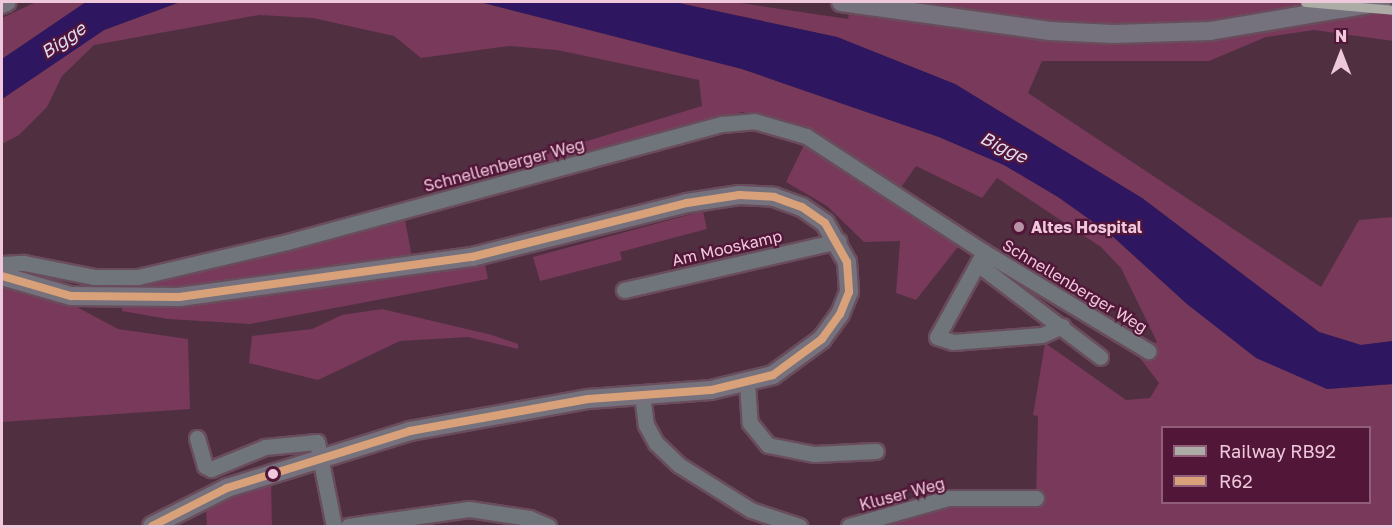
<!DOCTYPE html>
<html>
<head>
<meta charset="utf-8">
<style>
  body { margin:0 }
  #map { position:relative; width:1395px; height:528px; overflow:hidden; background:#502f41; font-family:"Golos Text",sans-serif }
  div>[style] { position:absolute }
  .green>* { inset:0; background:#78395a }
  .water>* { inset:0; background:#2e1660 }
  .roads { filter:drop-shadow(2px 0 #6a4d5c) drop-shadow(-2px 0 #6a4d5c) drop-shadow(0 2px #6a4d5c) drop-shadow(0 -2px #6a4d5c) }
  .minor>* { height:15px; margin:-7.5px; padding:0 7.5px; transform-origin:7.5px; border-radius:7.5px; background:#70757c }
  .major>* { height:18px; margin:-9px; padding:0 9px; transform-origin:9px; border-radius:9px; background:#75727e }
  .bus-1>* { height:8px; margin:-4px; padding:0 4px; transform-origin:4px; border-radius:4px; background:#d9a179 }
  .rail-1>* { height:9px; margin:-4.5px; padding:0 4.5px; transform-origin:4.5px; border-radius:4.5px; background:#adaba5 }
  .dots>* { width:16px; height:16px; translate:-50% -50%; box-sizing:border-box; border:3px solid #511638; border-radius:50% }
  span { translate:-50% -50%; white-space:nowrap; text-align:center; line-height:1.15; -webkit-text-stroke:4.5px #511638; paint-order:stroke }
  .street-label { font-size:16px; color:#efc9db }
  .poi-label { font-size:16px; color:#efc9db; font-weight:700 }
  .left { translate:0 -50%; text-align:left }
  .water-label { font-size:18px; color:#dedcf3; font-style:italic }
  .frame { position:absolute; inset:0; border:3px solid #efc9db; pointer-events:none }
  .legend { position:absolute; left:1161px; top:426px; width:210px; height:78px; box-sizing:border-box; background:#511638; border:2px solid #905e79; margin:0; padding:8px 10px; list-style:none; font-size:18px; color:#efc9db }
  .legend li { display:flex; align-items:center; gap:12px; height:30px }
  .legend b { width:30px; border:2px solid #905e79 }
  .north { position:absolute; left:1311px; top:24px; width:60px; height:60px; -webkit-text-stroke:4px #511638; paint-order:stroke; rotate:0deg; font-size:16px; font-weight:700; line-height:24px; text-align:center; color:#efc9db }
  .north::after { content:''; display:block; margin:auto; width:21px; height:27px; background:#efc9db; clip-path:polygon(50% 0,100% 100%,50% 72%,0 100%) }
</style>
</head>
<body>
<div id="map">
  <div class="green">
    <i style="clip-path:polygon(36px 2px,86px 2px,2px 59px,2px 18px)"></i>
    <i style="clip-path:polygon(evenodd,180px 2px,480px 2px,742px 69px,939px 137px,1004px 165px,1058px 197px,1109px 233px,1187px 304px,1256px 357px,1327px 389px,1393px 384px,1393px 526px,849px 526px,921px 505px,1036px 498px,1038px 416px,1033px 415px,1045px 343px,1126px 400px,1150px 398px,1159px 383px,1137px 354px,1157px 342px,1121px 268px,1101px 247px,997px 178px,982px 198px,916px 166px,900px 189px,808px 129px,742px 112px,529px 169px,528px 159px,702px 106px,699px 80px,557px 50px,509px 46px,421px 58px,394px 36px,313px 18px,259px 15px,94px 45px,62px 76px,47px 107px,19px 135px,2px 144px,2px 99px,104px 30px,180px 2px,1162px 428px,1370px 428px,1370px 502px,1162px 502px,1162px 428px)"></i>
    <i style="clip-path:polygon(674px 2px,734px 2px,848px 19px,851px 2px,1393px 2px,1393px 41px,1314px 30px,1266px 37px,1209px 61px,1042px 61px,1028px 93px,1321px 287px,1359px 220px,1393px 217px,1393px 341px,1361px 345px,1319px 332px,1142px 198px,955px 84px,837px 37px)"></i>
    <i style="clip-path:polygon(804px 145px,961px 243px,916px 300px,896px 293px,900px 241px,864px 242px,827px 206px,786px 182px)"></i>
    <i style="clip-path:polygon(703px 211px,707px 229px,620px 252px,622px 260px,540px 281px,533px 257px)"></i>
    <i style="clip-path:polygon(405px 220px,412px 257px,181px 290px,138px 290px,138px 283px)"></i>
    <i style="clip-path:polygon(485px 264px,488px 279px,250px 324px,168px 319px,122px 311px,122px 306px,177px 306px)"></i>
    <i style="clip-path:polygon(2px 286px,75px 306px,118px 329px,188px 339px,190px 409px,2px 422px)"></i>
    <i style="clip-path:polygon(382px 309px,492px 335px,518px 344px,518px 349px,468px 337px,400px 341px,318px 380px,249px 363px,252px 336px,312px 329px,342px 315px)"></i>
    <i style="clip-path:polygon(271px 480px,272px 526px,207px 526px,206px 509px)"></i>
  </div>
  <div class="water">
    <i style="clip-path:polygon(86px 2px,180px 2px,104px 30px,2px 99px,2px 59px)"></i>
    <i style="clip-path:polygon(480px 2px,674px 2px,837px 37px,955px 84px,1142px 198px,1319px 332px,1361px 345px,1393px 341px,1393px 384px,1327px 389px,1256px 358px,1187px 304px,1109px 233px,1058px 197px,1004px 165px,939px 137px,742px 69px)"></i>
  </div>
  <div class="roads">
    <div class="minor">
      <i style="left:984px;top:252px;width:97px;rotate:118.9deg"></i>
      <i style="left:937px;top:337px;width:17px;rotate:17deg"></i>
      <i style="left:953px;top:342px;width:89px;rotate:-4.5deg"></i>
      <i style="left:1042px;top:335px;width:22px;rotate:-24deg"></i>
      <i style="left:2px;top:264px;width:22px;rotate:-3deg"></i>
      <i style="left:24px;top:263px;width:71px;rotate:11.3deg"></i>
      <i style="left:94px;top:277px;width:44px"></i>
      <i style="left:138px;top:277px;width:153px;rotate:-13.2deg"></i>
      <i style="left:287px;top:242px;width:451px;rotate:-15.2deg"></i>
      <i style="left:722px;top:124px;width:32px;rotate:-5deg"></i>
      <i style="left:754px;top:121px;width:54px;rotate:16.1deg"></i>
      <i style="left:806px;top:136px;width:212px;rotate:33.1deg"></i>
      <i style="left:984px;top:252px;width:192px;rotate:31.1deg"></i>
      <i style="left:979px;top:265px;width:152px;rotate:37.2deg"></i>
      <i style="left:624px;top:290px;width:220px;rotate:-12.9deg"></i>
      <i style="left:747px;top:384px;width:39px;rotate:86deg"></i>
      <i style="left:750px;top:423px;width:28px;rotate:51deg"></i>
      <i style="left:768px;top:445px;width:47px;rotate:11.1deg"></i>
      <i style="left:814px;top:454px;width:62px;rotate:-2.8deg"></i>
      <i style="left:642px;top:394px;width:31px;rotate:83deg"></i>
      <i style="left:646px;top:425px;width:21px;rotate:61deg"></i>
      <i style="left:656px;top:443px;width:32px;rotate:44deg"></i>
      <i style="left:679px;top:465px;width:85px;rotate:32deg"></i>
      <i style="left:751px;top:510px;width:51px;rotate:18.4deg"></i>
      <i style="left:197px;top:438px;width:29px;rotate:74deg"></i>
      <i style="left:205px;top:466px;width:7px;rotate:27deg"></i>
      <i style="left:211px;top:469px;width:58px;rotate:-22.2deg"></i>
      <i style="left:265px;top:447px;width:52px;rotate:-5.5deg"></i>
      <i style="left:317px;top:442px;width:86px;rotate:78.6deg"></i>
      <i style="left:348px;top:526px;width:122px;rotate:-8deg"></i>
      <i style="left:469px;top:509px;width:61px;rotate:8.5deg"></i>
      <i style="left:529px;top:518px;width:21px;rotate:23deg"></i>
      <i style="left:849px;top:526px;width:103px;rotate:-15.8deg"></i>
      <i style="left:948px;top:498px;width:88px"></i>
    </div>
    <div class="major">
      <i style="left:841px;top:2px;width:211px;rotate:7.9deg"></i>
      <i style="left:1050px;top:31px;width:63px;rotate:2.7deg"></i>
      <i style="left:1113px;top:34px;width:97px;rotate:-1.8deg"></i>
      <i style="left:1210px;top:31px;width:174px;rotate:-9.6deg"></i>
      <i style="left:2px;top:4px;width:5px;rotate:-22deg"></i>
      <i style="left:2px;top:276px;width:72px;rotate:16.2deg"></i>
      <i style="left:71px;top:296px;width:108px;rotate:0.5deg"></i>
      <i style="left:179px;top:297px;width:296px;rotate:-7.8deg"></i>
      <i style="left:472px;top:257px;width:222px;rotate:-14.1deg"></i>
      <i style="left:687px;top:203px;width:53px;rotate:-8.7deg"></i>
      <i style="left:739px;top:195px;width:35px;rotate:3deg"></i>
      <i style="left:774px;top:197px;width:30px;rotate:20deg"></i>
      <i style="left:802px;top:207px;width:28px;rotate:35deg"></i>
      <i style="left:825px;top:223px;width:45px;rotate:60.6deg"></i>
      <i style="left:847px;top:262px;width:30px;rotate:86deg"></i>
      <i style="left:849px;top:292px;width:24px;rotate:112deg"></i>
      <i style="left:840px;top:314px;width:31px;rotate:126deg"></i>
      <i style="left:822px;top:339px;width:61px;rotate:143.7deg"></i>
      <i style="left:773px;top:375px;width:64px;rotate:166.4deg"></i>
      <i style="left:711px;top:390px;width:123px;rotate:175.8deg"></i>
      <i style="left:588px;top:399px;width:181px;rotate:169.8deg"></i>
      <i style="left:410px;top:431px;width:192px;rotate:162.7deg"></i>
      <i style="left:227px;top:488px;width:84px;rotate:153.1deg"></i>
    </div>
  </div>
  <div class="bus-1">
    <i style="left:2px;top:276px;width:72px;rotate:16.2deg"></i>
    <i style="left:71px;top:296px;width:108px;rotate:0.5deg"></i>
    <i style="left:179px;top:297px;width:296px;rotate:-7.8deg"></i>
    <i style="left:472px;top:257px;width:222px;rotate:-14.1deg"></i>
    <i style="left:687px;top:203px;width:53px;rotate:-8.7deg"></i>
    <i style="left:739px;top:195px;width:35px;rotate:3deg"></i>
    <i style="left:774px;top:197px;width:30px;rotate:20deg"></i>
    <i style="left:802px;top:207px;width:28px;rotate:35deg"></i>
    <i style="left:825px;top:223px;width:45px;rotate:60.6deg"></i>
    <i style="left:847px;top:262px;width:30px;rotate:86deg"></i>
    <i style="left:849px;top:292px;width:24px;rotate:112deg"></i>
    <i style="left:840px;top:314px;width:31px;rotate:126deg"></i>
    <i style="left:822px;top:339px;width:61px;rotate:143.7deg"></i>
    <i style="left:773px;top:375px;width:64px;rotate:166.4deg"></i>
    <i style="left:711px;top:390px;width:123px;rotate:175.8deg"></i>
    <i style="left:588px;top:399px;width:181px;rotate:169.8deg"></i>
    <i style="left:410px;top:431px;width:192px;rotate:162.7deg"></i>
    <i style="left:227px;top:488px;width:84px;rotate:153.1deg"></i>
  </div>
  <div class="rail-1">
    <i style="left:1305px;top:2px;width:89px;rotate:5.1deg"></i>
  </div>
  <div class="dots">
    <i style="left:1019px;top:227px;background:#b793a5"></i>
    <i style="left:273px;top:474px;background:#efc9db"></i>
  </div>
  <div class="street-label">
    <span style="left:504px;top:165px;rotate:-15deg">Schnellenberger Weg</span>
    <span style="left:727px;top:248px;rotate:-13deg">Am Mooskamp</span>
    <span style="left:1075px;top:286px;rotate:31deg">Schnellenberger Weg</span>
    <span style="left:902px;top:494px;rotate:-15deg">Kluser Weg</span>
  </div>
  <div class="poi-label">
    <span class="left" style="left:1031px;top:227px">Altes Hospital</span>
  </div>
  <div class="water-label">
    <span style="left:63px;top:40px;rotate:-34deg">Bigge</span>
    <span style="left:1004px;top:147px;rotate:26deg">Bigge</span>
  </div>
  <div class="frame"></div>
  <ul class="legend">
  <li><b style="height:8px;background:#adaba5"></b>Railway RB92</li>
  <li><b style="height:8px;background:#d9a179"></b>R62</li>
  </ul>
  <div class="north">N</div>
</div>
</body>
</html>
